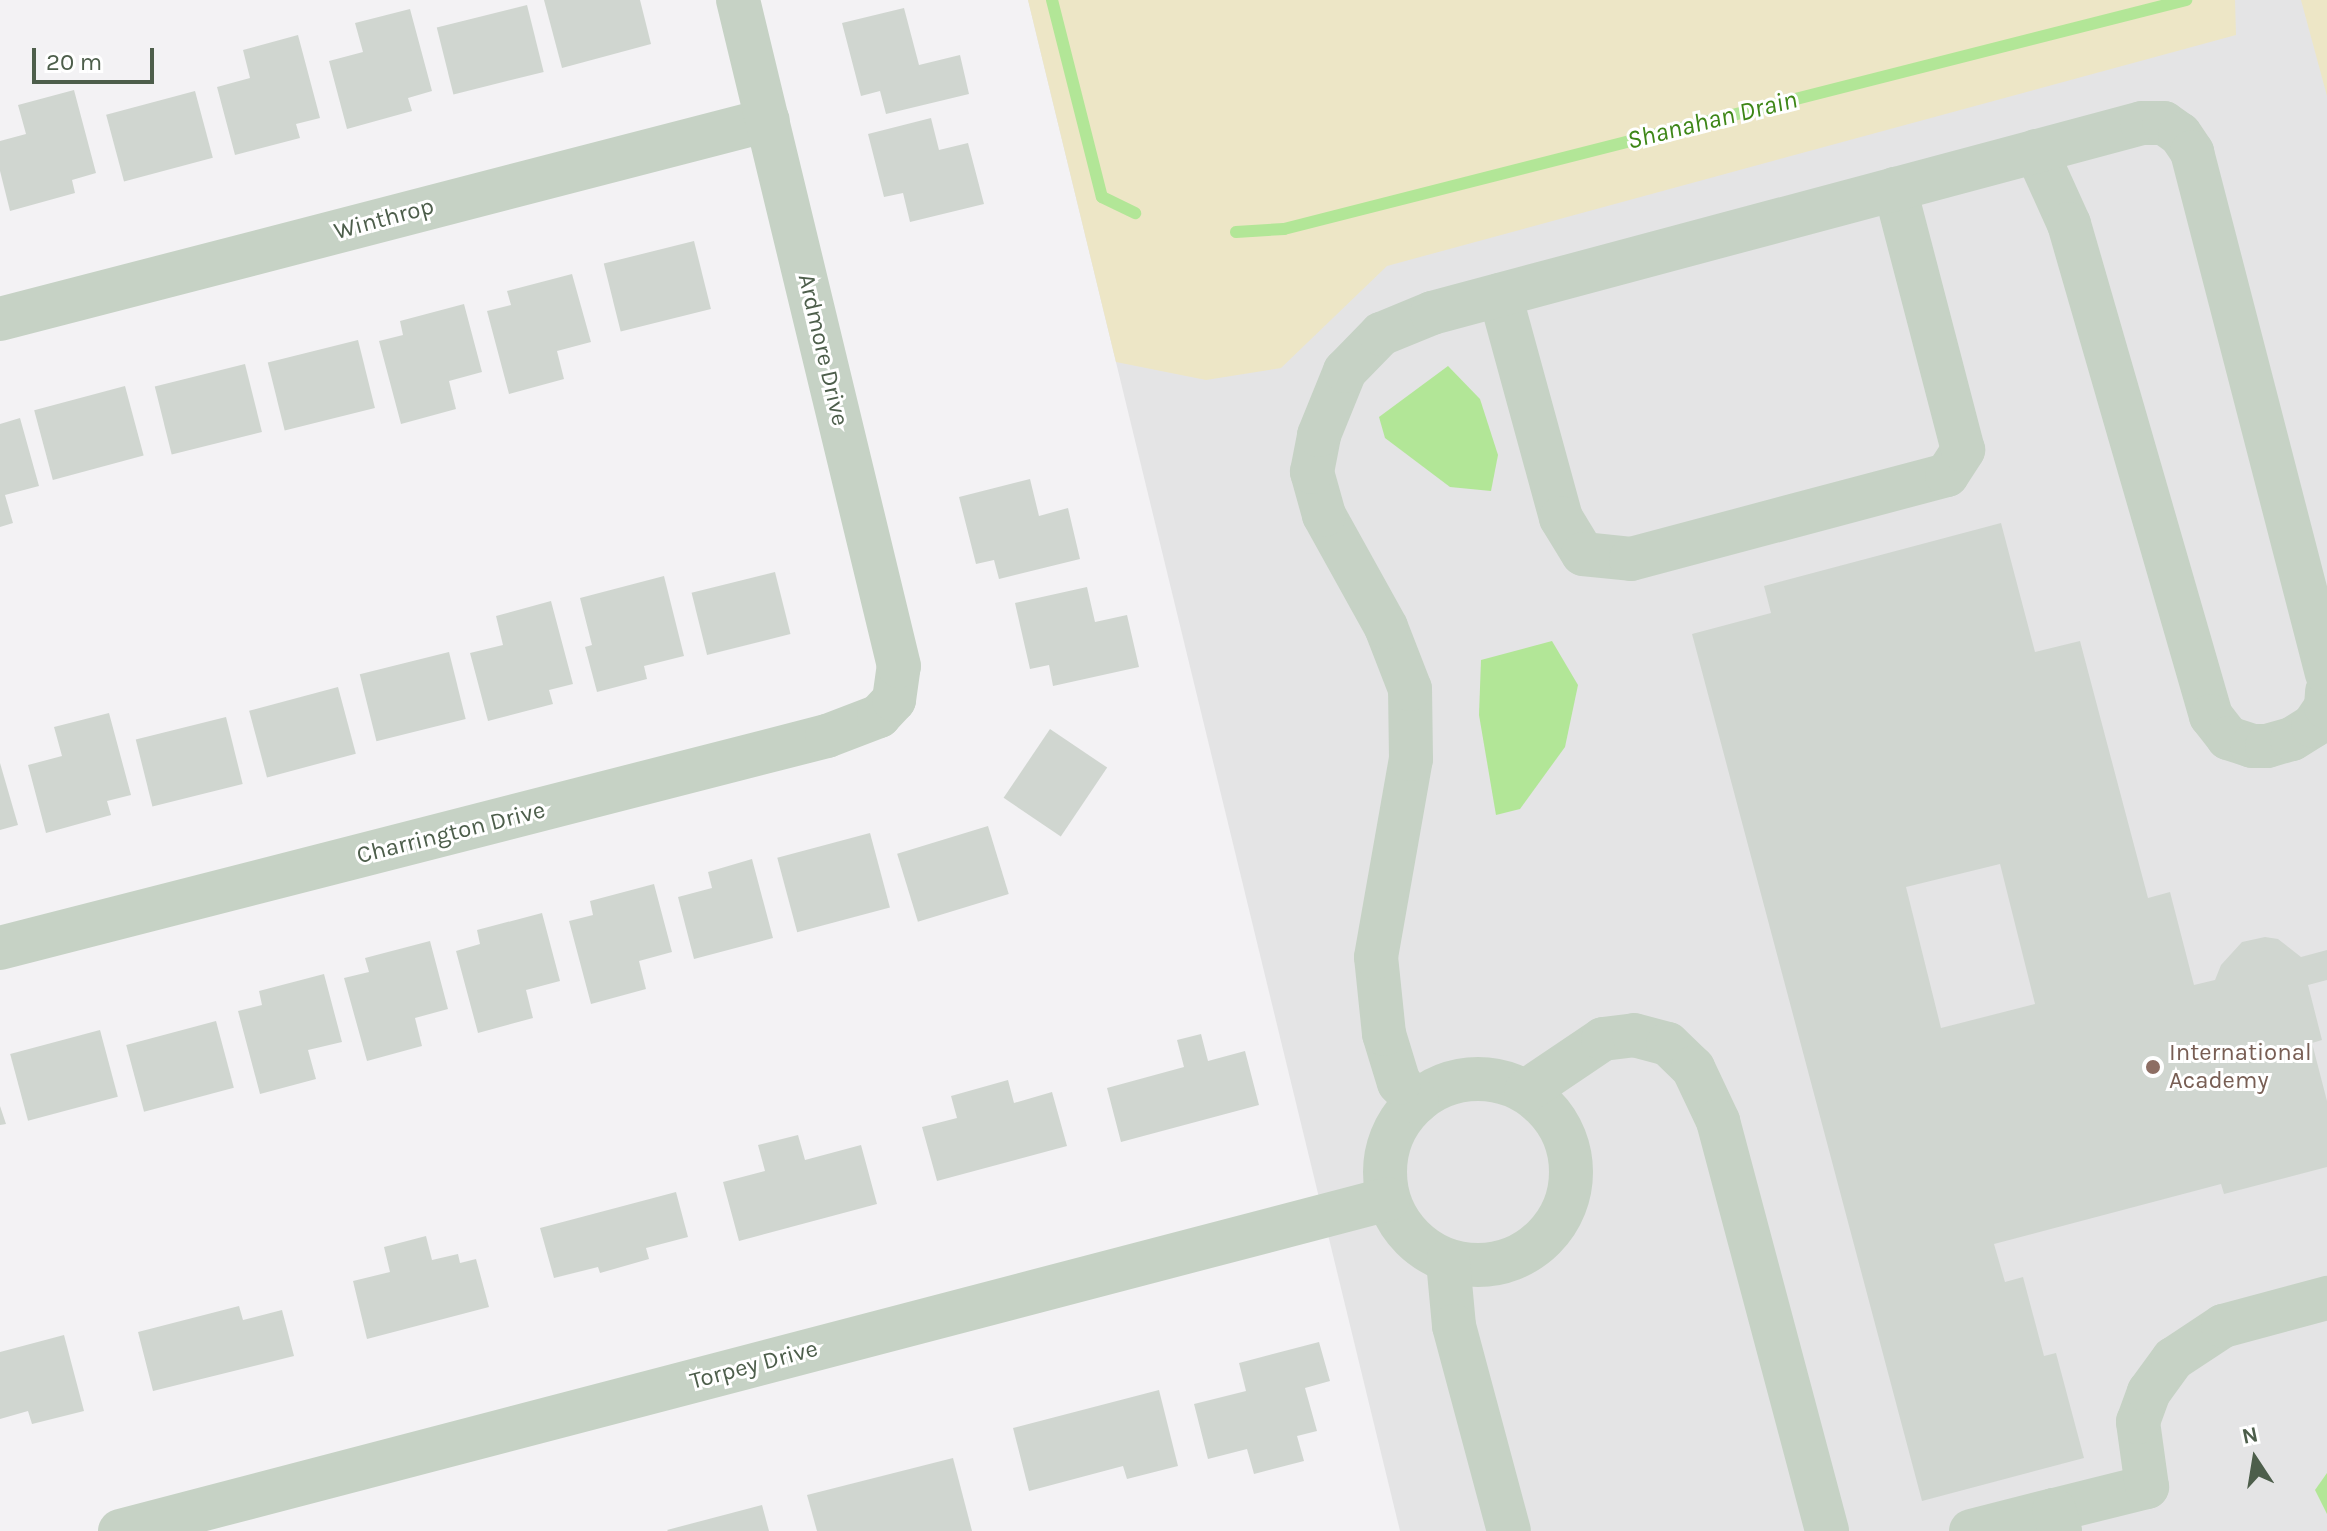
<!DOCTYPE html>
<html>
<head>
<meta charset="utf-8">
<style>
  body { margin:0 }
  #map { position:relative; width:2327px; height:1531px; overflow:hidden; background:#f3f2f4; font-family:Karla,sans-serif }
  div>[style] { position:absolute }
  .education>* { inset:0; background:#e4e4e5 }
  .green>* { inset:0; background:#ede6c6 }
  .water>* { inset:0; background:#b2e697 }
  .stream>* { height:12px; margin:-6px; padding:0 6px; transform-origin:6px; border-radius:6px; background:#b2e697 }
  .building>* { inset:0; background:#d0d6d0; transform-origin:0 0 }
  .minor>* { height:44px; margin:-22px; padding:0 22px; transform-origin:22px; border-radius:22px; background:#c6d2c5 }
  .minor>.ring { margin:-22px; padding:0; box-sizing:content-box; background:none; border:44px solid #c6d2c5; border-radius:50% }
  .dots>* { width:22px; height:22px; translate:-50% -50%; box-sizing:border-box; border:4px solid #fff; border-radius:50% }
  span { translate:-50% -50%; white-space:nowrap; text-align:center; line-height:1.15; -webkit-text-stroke:6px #fff; paint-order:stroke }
  .street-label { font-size:24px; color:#4d5e4b }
  .education-label { font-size:24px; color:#785e54 }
  .left { translate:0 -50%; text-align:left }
  .water-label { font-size:26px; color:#3d8617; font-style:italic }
  .north { position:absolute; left:2215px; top:1419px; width:80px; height:80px; -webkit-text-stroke:6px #fff; paint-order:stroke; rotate:348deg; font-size:22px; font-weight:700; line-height:32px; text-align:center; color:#4d5e4b }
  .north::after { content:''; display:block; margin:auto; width:28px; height:36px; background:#4d5e4b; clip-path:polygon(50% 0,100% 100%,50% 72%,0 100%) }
  .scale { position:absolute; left:32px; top:48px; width:122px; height:36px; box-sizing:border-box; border:4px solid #4d5e4b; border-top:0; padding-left:10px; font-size:24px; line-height:28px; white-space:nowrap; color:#4d5e4b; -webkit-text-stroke:6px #fff; paint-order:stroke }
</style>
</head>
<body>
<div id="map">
  <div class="education">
    <i style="clip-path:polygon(1028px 0,2327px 0,2327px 1531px,1400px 1531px)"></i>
  </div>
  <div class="green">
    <i style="clip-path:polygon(1028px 0,2235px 0,2236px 35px,1387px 266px,1281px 368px,1206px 380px,1116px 362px)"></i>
    <i style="clip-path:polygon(2301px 0,2327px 0,2327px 96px)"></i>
  </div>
  <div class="water">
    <i style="clip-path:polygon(1448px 366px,1480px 399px,1498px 455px,1491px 491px,1450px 487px,1385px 438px,1379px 417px)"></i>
    <i style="clip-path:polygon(1552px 641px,1578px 685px,1565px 747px,1520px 809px,1496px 815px,1479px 715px,1481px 660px)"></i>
    <i style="clip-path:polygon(2327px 1473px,2327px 1514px,2315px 1490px)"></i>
  </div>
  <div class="stream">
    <i style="left:1052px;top:0;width:203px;rotate:75.8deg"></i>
    <i style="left:1102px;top:197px;width:37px;rotate:26deg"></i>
    <i style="left:1236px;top:232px;width:48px;rotate:-3.6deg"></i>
    <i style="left:1284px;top:229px;width:931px;rotate:-14.25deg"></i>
  </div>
  <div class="building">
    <i style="clip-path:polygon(544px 0,640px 0,651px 44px,562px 68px)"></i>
    <i style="left:527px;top:5px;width:69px;height:93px;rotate:76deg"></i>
    <i style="clip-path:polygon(904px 8px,919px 65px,960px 55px,969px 94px,886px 114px,880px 91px,861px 96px,842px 23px)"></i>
    <i style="clip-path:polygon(410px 9px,432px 91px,408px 98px,412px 111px,347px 129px,329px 61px,363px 52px,355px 23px)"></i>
    <i style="clip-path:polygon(298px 35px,320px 118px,296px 124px,300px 138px,235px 155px,217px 87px,250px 78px,243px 50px)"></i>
    <i style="clip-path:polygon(74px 90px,96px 173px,72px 180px,75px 193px,10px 211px,0 171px,0 141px,26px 134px,18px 105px)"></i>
    <i style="left:195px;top:91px;width:69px;height:92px;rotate:75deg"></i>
    <i style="clip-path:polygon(931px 118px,939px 150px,968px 143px,984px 204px,910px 222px,903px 193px,884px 197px,868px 134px)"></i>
    <i style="left:694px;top:241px;width:70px;height:93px;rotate:76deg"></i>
    <i style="clip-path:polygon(572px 274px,591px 342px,557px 351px,564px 379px,509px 394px,487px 311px,511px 305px,507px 291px)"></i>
    <i style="clip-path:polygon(464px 304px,482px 372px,449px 381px,456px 409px,401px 424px,379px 341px,403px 335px,400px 321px)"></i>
    <i style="left:358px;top:340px;width:70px;height:93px;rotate:76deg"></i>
    <i style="left:245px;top:364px;width:70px;height:93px;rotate:76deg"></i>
    <i style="left:125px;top:386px;width:72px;height:94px;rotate:75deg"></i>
    <i style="clip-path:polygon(20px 418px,39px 486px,5px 495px,13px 523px,0 527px,0 424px)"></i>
    <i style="clip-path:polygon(1030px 479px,1039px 516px,1068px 508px,1080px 559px,999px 579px,994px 560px,976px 564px,959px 497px)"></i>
    <i style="clip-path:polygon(evenodd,2001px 523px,2035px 652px,2080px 641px,2148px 898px,2170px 892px,2194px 985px,2215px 980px,2221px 965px,2242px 942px,2265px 937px,2278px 939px,2301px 957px,2327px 950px,2327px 980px,2308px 985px,2322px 1040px,2312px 1043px,2327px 1101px,2327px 1167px,2224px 1194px,2221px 1184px,1994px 1244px,2005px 1282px,2023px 1277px,2044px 1356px,2056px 1353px,2084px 1458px,1922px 1501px,1692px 634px,1771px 613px,1764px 586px,2001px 523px,2000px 864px,2035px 1004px,1941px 1028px,1906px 887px,2000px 864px)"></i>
    <i style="left:775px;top:572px;width:64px;height:86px;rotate:76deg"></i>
    <i style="clip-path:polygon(664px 576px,684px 656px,644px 666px,647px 679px,597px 692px,585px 647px,592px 645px,580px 598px)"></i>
    <i style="clip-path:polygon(1087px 587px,1095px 622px,1127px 615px,1139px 667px,1053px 686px,1049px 665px,1030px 669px,1015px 603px)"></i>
    <i style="clip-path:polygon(551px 601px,573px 684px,549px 690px,553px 704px,488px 721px,470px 653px,503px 645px,496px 616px)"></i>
    <i style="left:449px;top:652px;width:69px;height:92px;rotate:76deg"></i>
    <i style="left:338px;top:687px;width:69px;height:92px;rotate:75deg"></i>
    <i style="clip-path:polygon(109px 713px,131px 795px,107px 801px,111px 815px,46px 833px,28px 765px,62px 756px,54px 727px)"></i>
    <i style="left:226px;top:717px;width:69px;height:93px;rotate:76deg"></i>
    <i style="left:1050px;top:729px;width:69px;height:83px;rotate:34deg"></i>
    <i style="clip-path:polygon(0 763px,18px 825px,0 830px)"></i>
    <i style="left:988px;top:826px;width:71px;height:95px;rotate:73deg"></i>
    <i style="left:870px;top:833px;width:77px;height:96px;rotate:75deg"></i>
    <i style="clip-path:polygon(752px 859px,773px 938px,694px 959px,678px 897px,712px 888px,708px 872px)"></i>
    <i style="clip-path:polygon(654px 884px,672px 952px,639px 961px,646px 989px,591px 1004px,569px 921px,593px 915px,590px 901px)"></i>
    <i style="clip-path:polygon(542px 913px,560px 981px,526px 990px,533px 1018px,478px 1033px,456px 951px,480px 944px,477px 930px)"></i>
    <i style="clip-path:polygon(430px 941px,448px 1009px,415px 1018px,422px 1046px,367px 1061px,344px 978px,369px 972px,365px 958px)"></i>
    <i style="clip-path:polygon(324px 974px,342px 1042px,308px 1050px,316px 1079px,260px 1094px,238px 1011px,262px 1005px,259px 991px)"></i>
    <i style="left:216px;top:1021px;width:69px;height:93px;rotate:75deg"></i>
    <i style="left:100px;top:1030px;width:69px;height:93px;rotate:75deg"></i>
    <i style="clip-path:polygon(1201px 1034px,1208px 1061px,1245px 1051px,1259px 1105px,1121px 1142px,1107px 1088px,1184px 1067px,1177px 1040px)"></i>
    <i style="clip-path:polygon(1008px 1080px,1014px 1103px,1052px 1092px,1067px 1146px,937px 1181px,922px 1127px,957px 1118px,951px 1096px)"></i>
    <i style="clip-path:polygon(0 1106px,6px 1124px,0 1125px)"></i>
    <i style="clip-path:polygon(798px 1135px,805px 1160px,861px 1145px,877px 1204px,739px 1241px,723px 1182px,765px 1171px,758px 1145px)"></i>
    <i style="clip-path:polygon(676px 1192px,688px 1237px,646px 1248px,649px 1259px,600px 1273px,598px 1267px,554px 1278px,540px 1228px)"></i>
    <i style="clip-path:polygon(426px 1236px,432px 1260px,458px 1254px,460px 1263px,476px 1259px,489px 1307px,367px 1339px,353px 1281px,390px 1272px,384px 1247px)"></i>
    <i style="clip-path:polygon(239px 1306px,243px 1320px,282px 1310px,294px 1356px,153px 1391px,138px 1332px)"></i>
    <i style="clip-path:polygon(64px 1335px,84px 1411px,32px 1424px,28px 1411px,0 1419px,0 1352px)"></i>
    <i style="clip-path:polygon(1319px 1342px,1330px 1381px,1305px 1388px,1317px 1431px,1297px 1436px,1304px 1461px,1254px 1474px,1247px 1449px,1208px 1459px,1194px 1404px,1246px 1391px,1239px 1363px)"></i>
    <i style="clip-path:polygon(1159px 1390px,1178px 1466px,1127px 1479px,1123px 1466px,1029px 1491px,1013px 1428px)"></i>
    <i style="clip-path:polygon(953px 1458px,972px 1531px,817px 1531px,807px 1495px)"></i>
    <i style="clip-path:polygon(762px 1505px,769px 1531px,668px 1531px,667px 1530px)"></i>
  </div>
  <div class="minor">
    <i style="left:2036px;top:151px;width:80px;rotate:65.7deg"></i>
    <i style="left:2069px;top:224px;width:512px;rotate:73.9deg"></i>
    <i style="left:2211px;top:716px;width:28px;rotate:52deg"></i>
    <i style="left:2228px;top:738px;width:25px;rotate:18deg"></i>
    <i style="left:2252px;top:746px;width:15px"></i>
    <i style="left:2267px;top:746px;width:26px;rotate:-16deg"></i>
    <i style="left:2292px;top:739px;width:25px;rotate:-32deg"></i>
    <i style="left:2313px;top:726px;width:23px;rotate:-56deg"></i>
    <i style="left:2326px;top:707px;width:16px;rotate:-86deg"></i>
    <i style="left:1500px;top:295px;width:231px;rotate:74.7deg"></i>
    <i style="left:1561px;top:518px;width:42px;rotate:58.6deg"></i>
    <i style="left:1583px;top:554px;width:48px;rotate:5.9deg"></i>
    <i style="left:1631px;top:559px;width:327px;rotate:-14.9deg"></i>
    <i style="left:1947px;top:475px;width:30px;rotate:-57deg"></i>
    <i style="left:1963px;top:450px;width:270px;rotate:-104.6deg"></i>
    <i style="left:0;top:319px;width:793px;rotate:-14.53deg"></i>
    <i style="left:0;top:948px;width:854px;rotate:-14.38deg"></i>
    <i style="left:827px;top:736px;width:56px;rotate:-21deg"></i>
    <i style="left:879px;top:716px;width:22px;rotate:-47deg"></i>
    <i style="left:894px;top:700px;width:34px;rotate:-82deg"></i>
    <i style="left:899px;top:666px;width:685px;rotate:-103.59deg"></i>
    <i class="ring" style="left:1385px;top:1079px;width:142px;height:142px"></i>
    <i style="left:1526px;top:1091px;width:93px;rotate:-34deg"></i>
    <i style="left:1603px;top:1039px;width:31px;rotate:-7deg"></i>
    <i style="left:1634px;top:1035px;width:35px;rotate:15deg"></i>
    <i style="left:1668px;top:1044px;width:35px;rotate:44deg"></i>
    <i style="left:1693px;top:1068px;width:59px;rotate:64.7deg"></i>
    <i style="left:1718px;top:1121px;width:424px;rotate:75.1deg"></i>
    <i style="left:1417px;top:1102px;width:26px;rotate:-133deg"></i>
    <i style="left:1399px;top:1083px;width:51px;rotate:-107deg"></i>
    <i style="left:1384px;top:1034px;width:77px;rotate:-95.9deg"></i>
    <i style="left:1376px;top:957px;width:201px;rotate:-80deg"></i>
    <i style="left:1411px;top:759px;width:70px;rotate:-90.8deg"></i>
    <i style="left:1410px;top:689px;width:66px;rotate:-111.2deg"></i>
    <i style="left:1386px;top:627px;width:128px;rotate:-119deg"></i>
    <i style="left:1324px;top:515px;width:45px;rotate:-105.6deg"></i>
    <i style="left:1312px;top:472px;width:38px;rotate:-79deg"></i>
    <i style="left:1319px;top:435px;width:69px;rotate:-67.9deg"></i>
    <i style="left:1345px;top:371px;width:52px;rotate:-45.8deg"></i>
    <i style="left:1381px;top:334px;width:55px;rotate:-22.4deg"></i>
    <i style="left:1432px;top:313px;width:735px;rotate:-14.98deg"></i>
    <i style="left:2142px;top:123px;width:22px"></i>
    <i style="left:2164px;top:123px;width:19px;rotate:35deg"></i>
    <i style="left:2180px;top:134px;width:22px;rotate:56deg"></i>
    <i style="left:2192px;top:152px;width:539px;rotate:75.5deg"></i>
    <i style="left:1448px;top:1261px;width:65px;rotate:84.7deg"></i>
    <i style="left:1454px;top:1326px;width:212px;rotate:75deg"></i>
    <i style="left:2054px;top:1510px;width:96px;rotate:-13.9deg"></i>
    <i style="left:2147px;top:1487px;width:66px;rotate:-97.9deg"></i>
    <i style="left:2138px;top:1422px;width:32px;rotate:-70deg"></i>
    <i style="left:2149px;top:1392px;width:41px;rotate:-54deg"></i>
    <i style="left:2173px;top:1359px;width:60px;rotate:-33.4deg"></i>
    <i style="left:2223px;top:1326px;width:108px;rotate:-15.1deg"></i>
    <i style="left:120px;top:1531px;width:1311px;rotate:-14.67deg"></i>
    <i style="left:1971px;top:1531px;width:86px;rotate:-14.2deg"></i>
    <i style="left:2054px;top:1510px;width:22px;rotate:74deg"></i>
  </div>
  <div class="dots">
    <i style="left:2153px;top:1067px;background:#8d6e63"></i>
  </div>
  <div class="street-label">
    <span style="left:384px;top:219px;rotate:-15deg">Winthrop</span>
    <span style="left:823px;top:350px;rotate:77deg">Ardmore Drive</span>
    <span style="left:451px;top:833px;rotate:-14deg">Charrington Drive</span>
    <span style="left:754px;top:1365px;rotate:-15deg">Torpey Drive</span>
  </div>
  <div class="education-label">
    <span class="left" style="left:2169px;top:1067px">International<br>Academy</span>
  </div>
  <div class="water-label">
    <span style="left:1712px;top:120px;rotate:-14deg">Shanahan Drain</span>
  </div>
  <div class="north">N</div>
  <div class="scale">20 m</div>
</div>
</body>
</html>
